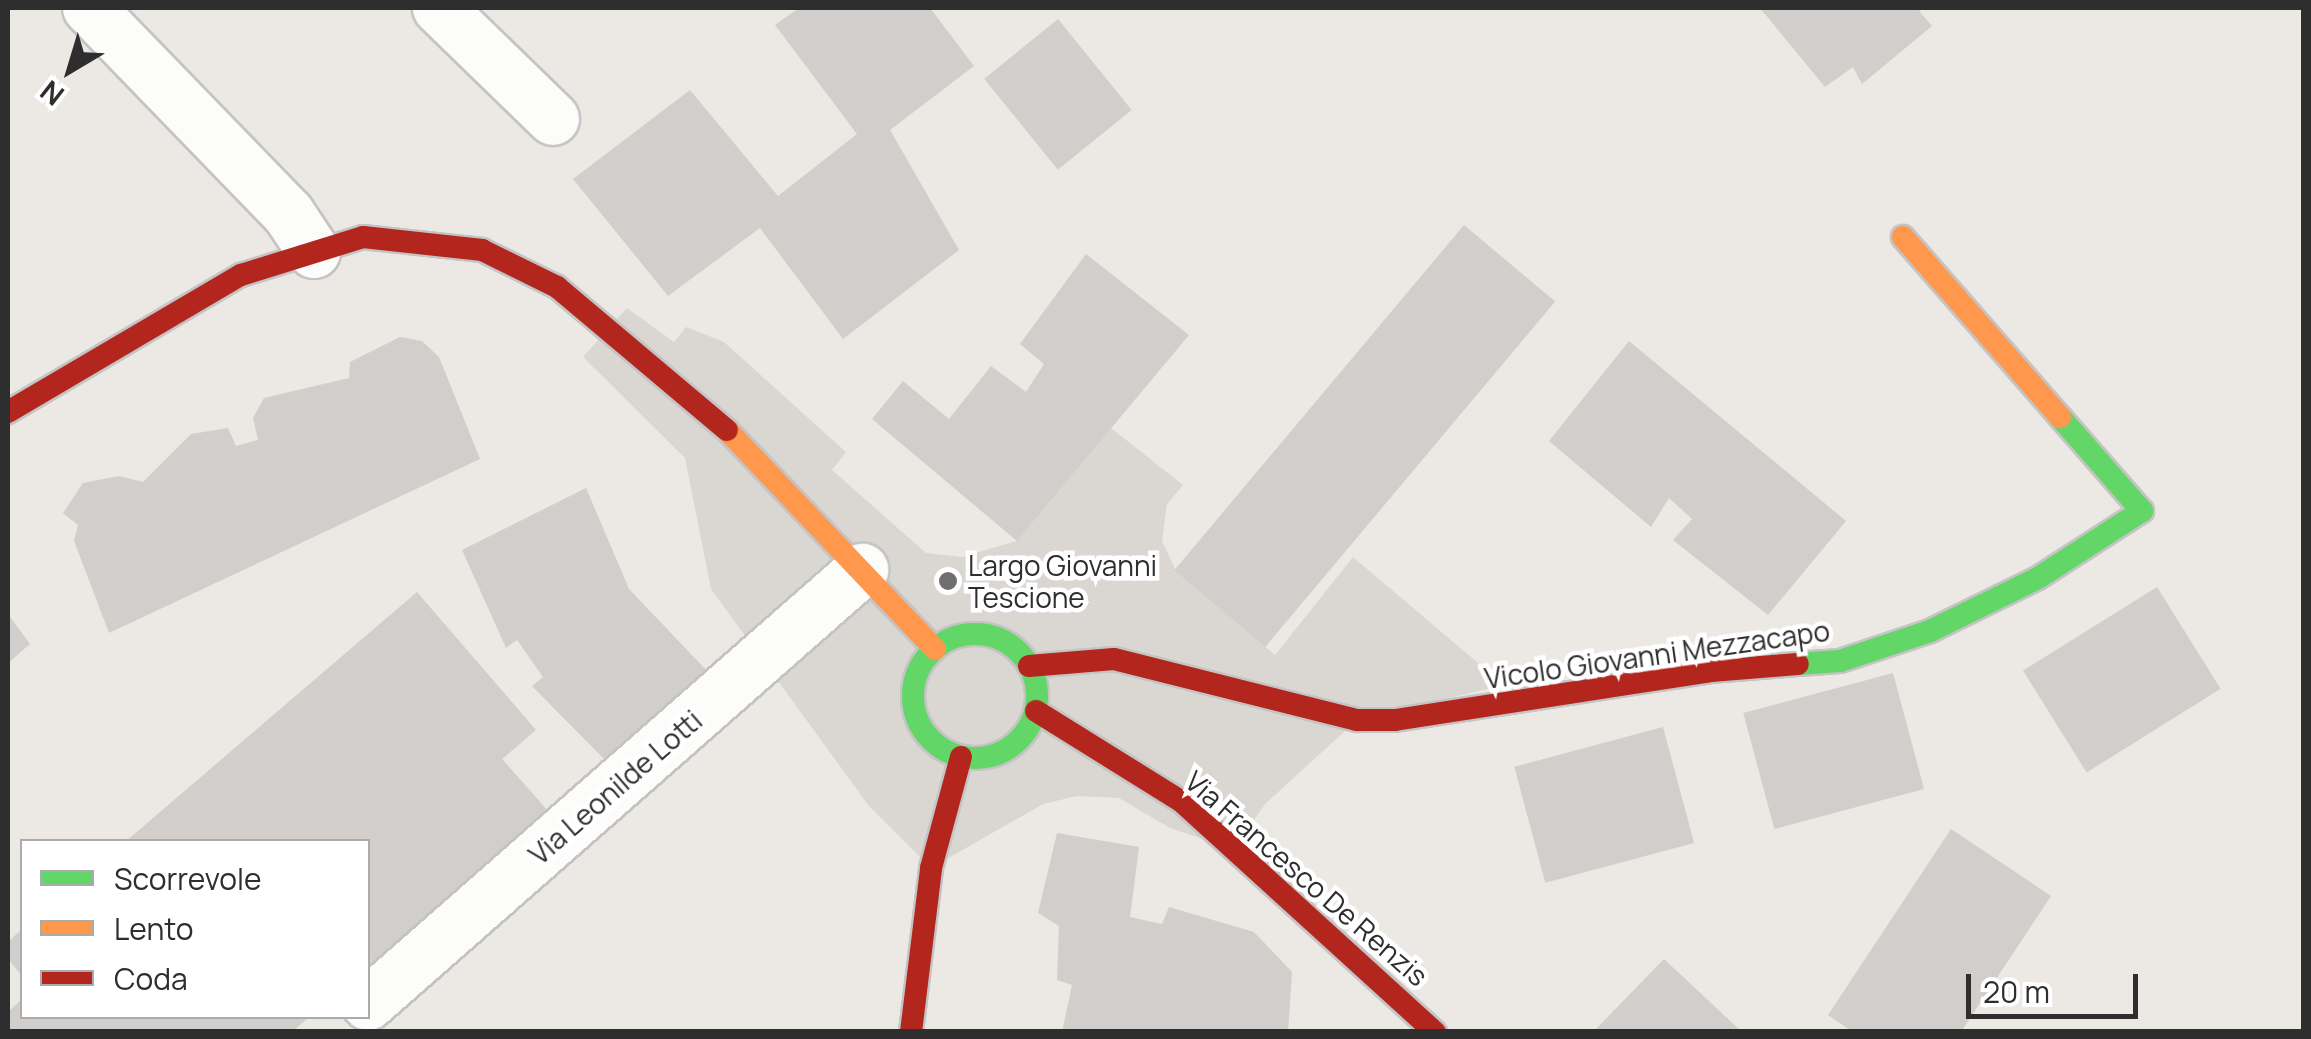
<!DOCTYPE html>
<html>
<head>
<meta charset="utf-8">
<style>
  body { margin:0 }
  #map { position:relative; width:2311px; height:1039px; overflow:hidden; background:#ece8e4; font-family:Manrope,sans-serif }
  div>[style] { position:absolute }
  .plaza>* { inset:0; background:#dad6d2 }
  .building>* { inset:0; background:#d1cecb; transform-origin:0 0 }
  .roads { filter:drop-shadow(2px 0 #c5c4c5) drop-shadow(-2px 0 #c5c4c5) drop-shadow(0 2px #c5c4c5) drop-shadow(0 -2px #c5c4c5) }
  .street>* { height:52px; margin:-26px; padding:0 26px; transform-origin:26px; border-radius:26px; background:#fcfcfb }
  .fast>* { height:22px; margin:-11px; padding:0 11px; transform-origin:11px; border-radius:11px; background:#63d668 }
  .fast>.ring { margin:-11px; padding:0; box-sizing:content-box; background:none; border:22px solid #63d668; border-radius:50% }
  .slow>* { height:22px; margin:-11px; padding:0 11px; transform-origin:11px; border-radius:11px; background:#ff974d }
  .jam>* { height:22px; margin:-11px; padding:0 11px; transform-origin:11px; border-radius:11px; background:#b3261e }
  .dots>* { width:28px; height:28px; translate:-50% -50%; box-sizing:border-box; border:5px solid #fff; border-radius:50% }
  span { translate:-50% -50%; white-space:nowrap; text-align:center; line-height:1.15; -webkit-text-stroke:9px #fff; paint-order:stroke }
  .poi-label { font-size:28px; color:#2e2e2e }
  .left { translate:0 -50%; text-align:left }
  .street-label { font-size:28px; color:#2e2e2e }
  .frame { position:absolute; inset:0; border:10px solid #2e2e2e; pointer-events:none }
  .legend { position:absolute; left:20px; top:839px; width:350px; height:180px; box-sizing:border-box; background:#fff; border:2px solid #ababab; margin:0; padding:12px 18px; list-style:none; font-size:30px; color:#2e2e2e }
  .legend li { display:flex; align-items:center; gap:20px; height:50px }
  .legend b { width:50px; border:2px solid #ababab }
  .north { position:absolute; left:20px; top:20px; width:100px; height:100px; -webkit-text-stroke:8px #fff; paint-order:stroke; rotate:218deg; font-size:28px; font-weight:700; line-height:40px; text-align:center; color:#2e2e2e }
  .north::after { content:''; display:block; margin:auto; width:35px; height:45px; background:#2e2e2e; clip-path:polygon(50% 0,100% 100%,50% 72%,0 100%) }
  .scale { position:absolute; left:1966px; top:974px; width:172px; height:45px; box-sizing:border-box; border:5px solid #2e2e2e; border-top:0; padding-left:12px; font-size:30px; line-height:35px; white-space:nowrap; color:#2e2e2e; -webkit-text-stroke:8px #fff; paint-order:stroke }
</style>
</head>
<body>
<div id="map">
  <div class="plaza">
    <i style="clip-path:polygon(627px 308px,674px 342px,686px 327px,724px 342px,846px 452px,832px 470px,926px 553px,962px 557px,1017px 541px,1111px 428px,1183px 485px,1167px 504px,1162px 541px,1177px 573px,1275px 655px,1353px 557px,1504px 685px,1357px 720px,1265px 804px,1234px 849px,1170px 828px,1119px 798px,1077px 796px,1043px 804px,931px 868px,869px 806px,711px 589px,685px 458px,583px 357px)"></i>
  </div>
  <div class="building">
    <i style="clip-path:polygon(799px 8px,930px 8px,974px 66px,890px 130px,959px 250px,843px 339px,760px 228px,668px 296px,573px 179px,690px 90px,778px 196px,857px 134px,775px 25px)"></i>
    <i style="clip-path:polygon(1760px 8px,1924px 8px,1919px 11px,1932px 26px,1862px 84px,1853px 67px,1825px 87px)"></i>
    <i style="left:1058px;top:19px;width:117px;height:95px;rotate:51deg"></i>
    <i style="left:1464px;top:225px;width:119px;height:451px;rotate:40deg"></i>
    <i style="clip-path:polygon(1086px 254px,1189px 335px,1017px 541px,872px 419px,903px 381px,949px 419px,991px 366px,1026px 392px,1044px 364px,1020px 344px)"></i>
    <i style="clip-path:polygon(400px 337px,422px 341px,439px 357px,480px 459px,109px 633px,74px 541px,78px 525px,63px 513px,83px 483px,119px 476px,143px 482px,191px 434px,228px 428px,236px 446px,258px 440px,253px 418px,264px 398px,349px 378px,350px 362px)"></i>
    <i style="clip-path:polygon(1629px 341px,1846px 521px,1768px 615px,1673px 540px,1692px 519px,1669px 498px,1651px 527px,1549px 441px)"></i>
    <i style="clip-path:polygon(586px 488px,629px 589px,708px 672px,605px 760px,532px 686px,543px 677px,517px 640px,506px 648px,462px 550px)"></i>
    <i style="left:2157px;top:587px;width:120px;height:158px;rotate:58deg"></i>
    <i style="clip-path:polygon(417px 592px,536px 730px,502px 759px,549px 812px,368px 967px,368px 842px,125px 842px)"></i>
    <i style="clip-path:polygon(8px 614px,30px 644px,8px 663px)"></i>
    <i style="left:1893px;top:673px;width:120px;height:155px;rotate:75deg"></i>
    <i style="left:1663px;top:727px;width:120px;height:154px;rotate:75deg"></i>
    <i style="clip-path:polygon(1951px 829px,2051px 896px,1961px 1032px,1853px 1032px,1828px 1015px)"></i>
    <i style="clip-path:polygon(1057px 833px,1139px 847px,1130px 917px,1162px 924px,1169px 907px,1254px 932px,1292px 972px,1288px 1032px,1062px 1032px,1072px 985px,1057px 980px,1059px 926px,1038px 913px)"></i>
    <i style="clip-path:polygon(22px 929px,22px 976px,8px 959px,8px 942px)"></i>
    <i style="clip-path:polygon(1664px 959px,1742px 1032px,1593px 1032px)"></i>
    <i style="clip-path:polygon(22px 999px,22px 1016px,310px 1016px,292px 1032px,8px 1032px,8px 1012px)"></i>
  </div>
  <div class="roads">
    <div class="street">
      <i style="left:89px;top:8px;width:286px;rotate:45.9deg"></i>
      <i style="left:288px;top:213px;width:47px;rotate:56.3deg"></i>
      <i style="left:439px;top:8px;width:159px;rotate:44.2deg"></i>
      <i style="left:368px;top:1004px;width:658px;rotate:-41.3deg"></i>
    </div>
    <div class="fast">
      <i class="ring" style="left:913px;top:634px;width:102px;height:102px"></i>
      <i style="left:1798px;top:664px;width:42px;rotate:-4.1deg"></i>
      <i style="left:1840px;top:661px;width:95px;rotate:-18.4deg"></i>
      <i style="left:1930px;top:631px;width:120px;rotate:-26.1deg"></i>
      <i style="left:2038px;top:578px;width:124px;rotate:-32.8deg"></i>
      <i style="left:2142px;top:511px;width:125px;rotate:-131.1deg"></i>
    </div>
    <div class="slow">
      <i style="left:1903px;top:237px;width:239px;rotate:48.9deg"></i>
      <i style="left:727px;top:430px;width:302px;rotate:46.5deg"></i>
    </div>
    <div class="jam">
      <i style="left:8px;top:412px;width:270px;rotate:-30.5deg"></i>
      <i style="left:241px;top:275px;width:128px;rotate:-17.3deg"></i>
      <i style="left:363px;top:237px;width:120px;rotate:6.2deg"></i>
      <i style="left:482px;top:250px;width:84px;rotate:26.3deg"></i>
      <i style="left:557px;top:287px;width:222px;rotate:40.1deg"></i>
      <i style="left:1029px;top:666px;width:85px;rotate:-4.7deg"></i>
      <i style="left:1114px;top:659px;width:251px;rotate:14.1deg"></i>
      <i style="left:1357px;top:720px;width:38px"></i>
      <i style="left:1395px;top:720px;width:320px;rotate:-8.8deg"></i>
      <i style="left:1711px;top:671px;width:87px;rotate:-4.6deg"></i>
      <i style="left:1036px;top:711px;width:172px;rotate:31.9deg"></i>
      <i style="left:1182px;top:802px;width:342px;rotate:42.3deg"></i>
      <i style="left:911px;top:1032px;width:165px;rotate:-83deg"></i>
      <i style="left:931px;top:868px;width:115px;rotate:-74.9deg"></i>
    </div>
  </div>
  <div class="dots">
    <i style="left:948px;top:581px;background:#706f6e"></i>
  </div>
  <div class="poi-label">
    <span class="left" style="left:968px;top:581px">Largo Giovanni<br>Tescione</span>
  </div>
  <div class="street-label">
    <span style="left:1657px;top:654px;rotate:-8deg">Vicolo Giovanni Mezzacapo</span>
    <span style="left:615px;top:787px;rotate:-41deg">Via Leonilde Lotti</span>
    <span style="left:1307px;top:878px;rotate:41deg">Via Francesco De Renzis</span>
  </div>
  <div class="frame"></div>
  <ul class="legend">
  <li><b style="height:12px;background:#63d668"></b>Scorrevole</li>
  <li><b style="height:12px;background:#ff974d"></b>Lento</li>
  <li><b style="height:12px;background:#b3261e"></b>Coda</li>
  </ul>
  <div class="north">N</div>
  <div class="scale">20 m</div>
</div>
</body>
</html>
